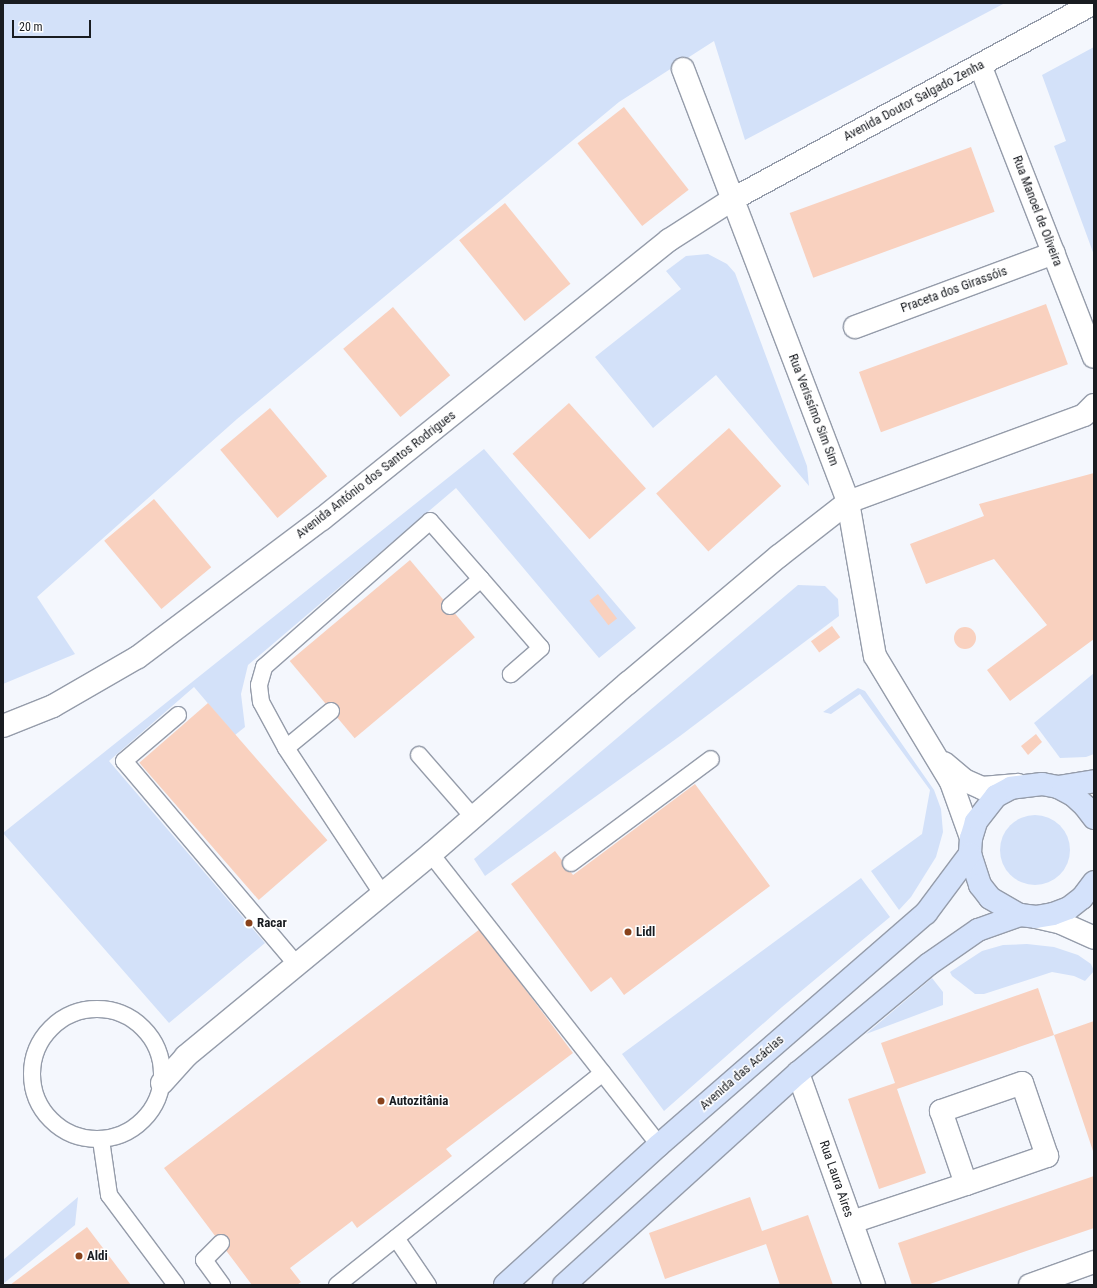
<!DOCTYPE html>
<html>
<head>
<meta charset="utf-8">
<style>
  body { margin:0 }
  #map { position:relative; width:1097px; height:1288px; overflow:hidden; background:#f4f7fd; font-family:"Roboto Condensed",sans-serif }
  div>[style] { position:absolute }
  .green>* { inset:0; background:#d3e1f9 }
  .round { border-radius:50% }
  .building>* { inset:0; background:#f9d1bf; transform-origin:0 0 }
  .roads { filter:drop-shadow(1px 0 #959caa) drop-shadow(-1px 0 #959caa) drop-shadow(0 1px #959caa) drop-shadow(0 -1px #959caa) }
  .lane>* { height:16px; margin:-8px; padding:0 8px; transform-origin:8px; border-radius:8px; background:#fff }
  .lane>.ring { margin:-8px; padding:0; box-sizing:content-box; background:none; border:16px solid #fff; border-radius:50% }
  .street>* { height:22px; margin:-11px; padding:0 11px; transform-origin:11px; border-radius:11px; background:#fff }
  .secondary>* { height:22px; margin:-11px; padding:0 11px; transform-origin:11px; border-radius:11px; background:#d4e2fb }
  .dots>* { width:11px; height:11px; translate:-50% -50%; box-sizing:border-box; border:2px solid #fff; border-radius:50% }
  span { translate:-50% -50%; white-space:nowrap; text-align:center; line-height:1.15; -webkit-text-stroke:3px #fff; paint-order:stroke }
  .street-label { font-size:13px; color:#191c21 }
  .poi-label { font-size:13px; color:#191c21; font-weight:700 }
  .left { translate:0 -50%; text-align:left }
  .frame { position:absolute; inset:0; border:4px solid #191c21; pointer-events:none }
  .scale { position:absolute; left:12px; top:20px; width:79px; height:18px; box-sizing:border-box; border:2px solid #191c21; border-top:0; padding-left:5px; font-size:12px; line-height:14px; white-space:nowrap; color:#191c21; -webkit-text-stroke:3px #fff; paint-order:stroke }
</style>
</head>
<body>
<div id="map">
  <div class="green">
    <i style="clip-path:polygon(3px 3px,1005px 3px,745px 140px,714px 41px,619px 102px,237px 419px,37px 597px,75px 654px,3px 684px)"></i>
    <i style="clip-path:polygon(1094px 47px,1094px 255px,1054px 146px,1066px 141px,1042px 75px)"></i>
    <i style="clip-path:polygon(708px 254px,727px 264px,735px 273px,807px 466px,809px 486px,716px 375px,653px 428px,595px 357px,681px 289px,666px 271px,686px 256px)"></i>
    <i style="clip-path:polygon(484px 449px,636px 628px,599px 658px,456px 488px,248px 665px,241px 694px,245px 727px,235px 735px,194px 687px,109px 761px,265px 943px,169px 1023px,3px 833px)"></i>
    <i style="clip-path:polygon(798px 585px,825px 586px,838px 599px,839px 616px,680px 736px,485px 876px,474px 859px)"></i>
    <i style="clip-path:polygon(1094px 673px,1094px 754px,1086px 757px,1060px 758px,1034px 723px)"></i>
    <i style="clip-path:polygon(858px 688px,865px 691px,934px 790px,941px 809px,943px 832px,936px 857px,911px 897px,899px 910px,871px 871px,922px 834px,930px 790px,860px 694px,831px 714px,823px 712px)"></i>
    <i class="round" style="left:1000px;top:815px;width:70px;height:70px"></i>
    <i style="clip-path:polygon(861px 878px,890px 917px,782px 1007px,664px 1111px,622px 1054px)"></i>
    <i style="clip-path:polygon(1027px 944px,1054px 947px,1078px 955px,1091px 964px,1094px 971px,1085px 981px,1074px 976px,1052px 972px,984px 994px,975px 994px,952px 976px,950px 972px,982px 951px,1003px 945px)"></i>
    <i style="clip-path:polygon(932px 978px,943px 992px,943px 1005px,866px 1034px)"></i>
    <i style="clip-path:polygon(78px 1197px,75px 1225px,3px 1284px,3px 1260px)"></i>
  </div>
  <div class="building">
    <i style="left:624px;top:107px;width:105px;height:59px;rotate:52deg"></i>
    <i style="left:971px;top:147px;width:69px;height:193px;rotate:70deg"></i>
    <i style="left:505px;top:203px;width:104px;height:59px;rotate:51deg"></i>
    <i style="left:1046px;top:304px;width:64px;height:199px;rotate:70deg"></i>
    <i style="left:393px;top:307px;width:89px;height:65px;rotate:50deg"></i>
    <i style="left:569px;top:403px;width:115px;height:76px;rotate:48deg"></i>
    <i style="left:270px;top:408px;width:89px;height:65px;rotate:50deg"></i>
    <i style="left:729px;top:428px;width:78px;height:98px;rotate:48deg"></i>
    <i style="clip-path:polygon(1094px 473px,1094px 639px,1010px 701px,987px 670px,1047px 625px,994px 559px,926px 584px,910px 544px,984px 516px,979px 504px)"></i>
    <i style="left:154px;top:499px;width:89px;height:65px;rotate:50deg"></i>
    <i style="left:410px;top:560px;width:101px;height:157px;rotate:50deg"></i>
    <i style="left:598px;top:594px;width:31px;height:11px;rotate:52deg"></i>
    <i style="left:832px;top:626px;width:14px;height:26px;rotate:54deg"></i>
    <i class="round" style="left:954px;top:627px;width:22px;height:22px"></i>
    <i style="left:208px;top:703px;width:182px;height:91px;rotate:49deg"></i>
    <i style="clip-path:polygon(1036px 734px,1042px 742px,1028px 755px,1021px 746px)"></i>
    <i style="clip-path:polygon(695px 784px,770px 886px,624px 995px,611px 977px,591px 992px,511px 884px,555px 851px,573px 875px)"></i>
    <i style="clip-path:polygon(480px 929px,573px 1053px,446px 1149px,452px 1156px,357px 1228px,352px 1221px,290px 1268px,301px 1282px,297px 1285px,252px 1285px,164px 1168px)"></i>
    <i style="clip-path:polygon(1038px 988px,1054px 1035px,1094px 1021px,1094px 1154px,1054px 1035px,897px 1089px,926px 1173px,879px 1189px,848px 1099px,895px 1083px,881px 1043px)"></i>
    <i style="clip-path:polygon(1094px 1176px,1094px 1228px,927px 1285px,912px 1285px,898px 1243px)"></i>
    <i style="clip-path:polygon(750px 1197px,762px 1231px,808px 1215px,833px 1285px,780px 1285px,766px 1244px,665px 1279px,649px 1233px)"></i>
    <i style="clip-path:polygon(87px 1227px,131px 1285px,10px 1285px)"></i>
  </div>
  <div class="roads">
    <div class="lane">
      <i style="left:450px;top:606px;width:41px;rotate:-41.1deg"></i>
      <i style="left:481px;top:579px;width:91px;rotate:49deg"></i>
      <i style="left:541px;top:648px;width:40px;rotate:139deg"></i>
      <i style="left:331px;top:711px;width:58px;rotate:140.6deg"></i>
      <i style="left:286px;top:748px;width:176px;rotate:56.6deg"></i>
      <i style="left:178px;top:715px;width:71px;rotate:139.6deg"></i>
      <i style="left:124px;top:761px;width:266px;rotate:49.7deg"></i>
      <i style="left:286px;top:748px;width:52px;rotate:-118.5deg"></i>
      <i style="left:261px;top:702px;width:17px;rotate:-97deg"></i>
      <i style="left:259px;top:685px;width:19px;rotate:-74deg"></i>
      <i style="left:264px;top:667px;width:221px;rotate:-41.3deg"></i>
      <i style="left:430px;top:521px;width:77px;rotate:48.7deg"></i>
      <i style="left:419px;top:755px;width:82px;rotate:48.9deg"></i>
      <i style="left:431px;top:854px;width:370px;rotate:51.9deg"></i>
      <i style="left:571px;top:863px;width:174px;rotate:-36.6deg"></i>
      <i class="ring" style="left:32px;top:1009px;width:114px;height:114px"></i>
      <i style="left:101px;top:1140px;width:56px;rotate:81.7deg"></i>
      <i style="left:109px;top:1195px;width:112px;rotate:53.3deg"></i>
      <i style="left:396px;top:1238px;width:57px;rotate:55.8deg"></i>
      <i style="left:221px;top:1243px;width:24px;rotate:135deg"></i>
      <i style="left:204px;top:1260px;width:31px;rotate:54deg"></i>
      <i style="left:337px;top:1285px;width:340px;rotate:-38.6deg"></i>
    </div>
    <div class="street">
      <i style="left:980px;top:65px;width:313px;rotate:68.7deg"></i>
      <i style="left:683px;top:69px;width:463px;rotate:69.1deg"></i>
      <i style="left:848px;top:502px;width:156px;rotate:80.1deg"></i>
      <i style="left:875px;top:656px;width:147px;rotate:58.9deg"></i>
      <i style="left:951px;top:782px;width:59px;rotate:70.3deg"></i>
      <i style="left:855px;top:327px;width:212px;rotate:-20.4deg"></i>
      <i style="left:3px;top:726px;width:54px;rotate:-21.8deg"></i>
      <i style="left:53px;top:706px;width:98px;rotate:-30deg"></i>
      <i style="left:138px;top:657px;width:230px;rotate:-36.9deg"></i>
      <i style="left:322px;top:519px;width:445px;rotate:-38.8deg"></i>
      <i style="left:669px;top:240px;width:76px;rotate:-32.6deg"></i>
      <i style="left:733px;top:199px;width:411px;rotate:-28.5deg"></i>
      <i style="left:944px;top:763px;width:26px;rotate:40deg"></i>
      <i style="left:964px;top:780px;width:20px;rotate:24deg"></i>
      <i style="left:982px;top:788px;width:36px;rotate:-5deg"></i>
      <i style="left:1036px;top:917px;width:26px;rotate:13deg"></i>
      <i style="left:1061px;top:923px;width:36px;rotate:24deg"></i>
      <i style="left:798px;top:1073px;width:225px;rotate:70.3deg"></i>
      <i style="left:162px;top:1083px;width:36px;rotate:-48deg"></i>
      <i style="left:186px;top:1056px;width:318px;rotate:-39.5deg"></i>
      <i style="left:431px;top:854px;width:261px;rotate:-41deg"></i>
      <i style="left:628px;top:683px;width:197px;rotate:-40.1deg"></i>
      <i style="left:779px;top:556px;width:88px;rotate:-38deg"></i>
      <i style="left:848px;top:502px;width:252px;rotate:-20.2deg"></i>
      <i style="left:1084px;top:415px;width:14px;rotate:-45deg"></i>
      <i style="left:852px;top:1222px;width:120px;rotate:-18.4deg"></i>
      <i style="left:966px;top:1184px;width:86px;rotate:-19.1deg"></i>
      <i style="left:1047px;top:1156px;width:77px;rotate:-108.9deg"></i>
      <i style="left:1022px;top:1083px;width:86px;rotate:160.9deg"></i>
      <i style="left:941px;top:1111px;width:77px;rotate:71.1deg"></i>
      <i style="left:1030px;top:1285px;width:68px;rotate:-19.8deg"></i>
    </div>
    <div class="secondary">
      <i style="left:1058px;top:787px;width:36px;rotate:-9deg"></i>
      <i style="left:1094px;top:818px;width:15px;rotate:-127deg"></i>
      <i style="left:1085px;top:806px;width:16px;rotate:-137deg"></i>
      <i style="left:1073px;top:795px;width:17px;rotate:-152deg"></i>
      <i style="left:1058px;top:787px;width:16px;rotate:-169deg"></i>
      <i style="left:1042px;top:784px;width:31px;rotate:173deg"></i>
      <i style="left:1011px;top:788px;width:17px;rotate:152deg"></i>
      <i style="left:996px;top:796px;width:33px;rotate:128deg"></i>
      <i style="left:976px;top:822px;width:17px;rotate:107deg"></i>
      <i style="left:971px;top:838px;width:16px;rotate:94deg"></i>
      <i style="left:970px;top:854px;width:33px;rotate:72deg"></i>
      <i style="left:980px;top:885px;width:16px;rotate:52deg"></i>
      <i style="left:990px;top:898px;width:34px;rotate:30deg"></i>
      <i style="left:1020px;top:915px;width:16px;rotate:7deg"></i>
      <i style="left:1036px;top:917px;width:17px;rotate:-10deg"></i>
      <i style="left:1053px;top:914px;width:17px;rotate:-21deg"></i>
      <i style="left:1069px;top:908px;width:16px;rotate:-38deg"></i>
      <i style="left:1082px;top:898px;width:20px;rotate:-53deg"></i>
      <i style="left:505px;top:1285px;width:208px;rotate:-42.3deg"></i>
      <i style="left:659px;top:1145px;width:354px;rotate:-41deg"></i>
      <i style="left:926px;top:913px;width:74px;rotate:-53.3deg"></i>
      <i style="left:564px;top:1285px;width:316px;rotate:-42.2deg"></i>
      <i style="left:798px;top:1073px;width:170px;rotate:-39.8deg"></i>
      <i style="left:929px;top:964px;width:60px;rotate:-34.8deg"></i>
      <i style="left:978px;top:930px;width:45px;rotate:-19.7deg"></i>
    </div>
  </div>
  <div class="dots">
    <i style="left:249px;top:923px;background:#88421c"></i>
    <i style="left:628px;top:932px;background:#88421c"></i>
    <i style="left:381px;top:1101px;background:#88421c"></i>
    <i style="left:79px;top:1256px;background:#88421c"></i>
  </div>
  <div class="street-label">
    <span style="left:914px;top:101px;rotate:-28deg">Avenida Doutor Salgado Zenha</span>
    <span style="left:1037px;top:211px;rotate:69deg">Rua Manoel de Oliveira</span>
    <span style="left:954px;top:290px;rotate:-20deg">Praceta dos Girassóis</span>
    <span style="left:813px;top:410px;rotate:69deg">Rua Verissímo Sim Sim</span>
    <span style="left:376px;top:475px;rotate:-38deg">Avenida António dos Santos Rodrigues</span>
    <span style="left:742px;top:1073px;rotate:-41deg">Avenida das Acácias</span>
    <span style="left:836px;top:1179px;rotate:71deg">Rua Laura Aires</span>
  </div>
  <div class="poi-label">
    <span class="left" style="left:257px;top:923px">Racar</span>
    <span class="left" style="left:636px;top:932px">Lidl</span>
    <span class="left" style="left:389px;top:1101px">Autozitânia</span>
    <span class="left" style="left:87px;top:1256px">Aldi</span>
  </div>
  <div class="frame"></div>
  <div class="scale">20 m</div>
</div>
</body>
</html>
